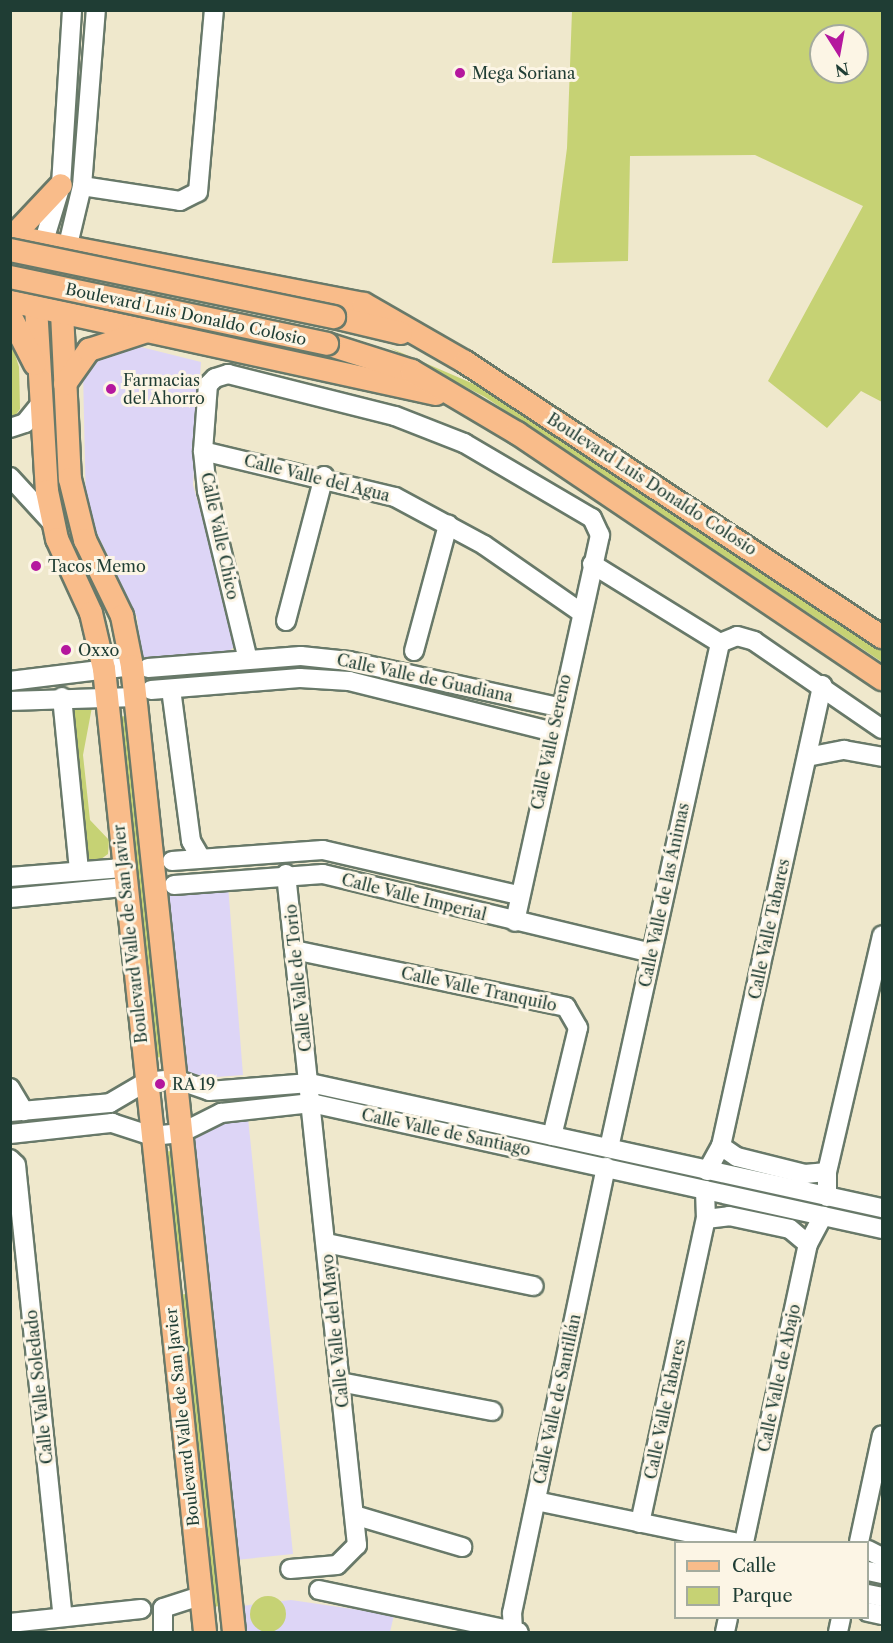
<!DOCTYPE html>
<html>
<head>
<meta charset="utf-8">
<style>
  body { margin:0 }
  #map { position:relative; width:893px; height:1643px; overflow:hidden; background:#efe8cc; font-family:"Libre Caslon Text",serif }
  div>[style] { position:absolute }
  .built>* { inset:0; background:#ddd5f6 }
  .green>* { inset:0; background:#c6d274; transform-origin:0 0 }
  .round { border-radius:50% }
  .roads { filter:drop-shadow(2px 0 #687969) drop-shadow(-2px 0 #687969) drop-shadow(0 2px #687969) drop-shadow(0 -2px #687969) }
  .minor>* { height:18px; margin:-9px; padding:0 9px; transform-origin:9px; border-radius:9px; background:#fff }
  .major>* { height:22px; margin:-11px; padding:0 11px; transform-origin:11px; border-radius:11px; background:#f9bc8a }
  .bridges { filter:drop-shadow(2px 0 #687969) drop-shadow(-2px 0 #687969) drop-shadow(0 2px #687969) drop-shadow(0 -2px #687969) }
  .major-bridge>* { height:22px; margin:-11px; padding:0 11px; transform-origin:11px; border-radius:11px; background:#f9bc8a }
  .dots>* { width:16px; height:16px; translate:-50% -50%; box-sizing:border-box; border:3px solid #fcf5e5; border-radius:50% }
  span { translate:-50% -50%; white-space:nowrap; text-align:center; line-height:1.15; -webkit-text-stroke:6px #fcf5e5; paint-order:stroke }
  .poi-label { font-size:16px; color:#1f3d34 }
  .left { translate:0 -50%; text-align:left }
  .street-label { font-size:16px; color:#1f3d34 }
  .frame { position:absolute; inset:0; border:12px solid #1f3d34; pointer-events:none }
  .legend { position:absolute; left:674px; top:1541px; width:195px; height:78px; box-sizing:border-box; background:#fcf5e5; border:2px solid #a4ab9e; margin:0; padding:8px 10px; list-style:none; font-size:18px; color:#1f3d34 }
  .legend li { display:flex; align-items:center; gap:12px; height:30px }
  .legend b { width:30px; border:2px solid #a4ab9e }
  .north { position:absolute; left:809px; top:24px; width:60px; height:60px; box-sizing:border-box; background:#fcf5e5; border:2px solid #a4ab9e; border-radius:50%; rotate:169deg; font-size:16px; font-weight:700; line-height:24px; text-align:center; color:#1f3d34 }
  .north::after { content:''; display:block; margin:auto; width:21px; height:27px; background:#b5179e; clip-path:polygon(50% 0,100% 100%,50% 72%,0 100%) }
</style>
</head>
<body>
<div id="map">
  <div class="built">
    <i style="clip-path:polygon(133px 345px,201px 362px,193px 485px,236px 635px,234px 647px,223px 656px,143px 661px,137px 617px,86px 510px,83px 372px,93px 355px)"></i>
    <i style="clip-path:polygon(228px 885px,243px 1075px,203px 1078px,185px 1070px,164px 894px)"></i>
    <i style="clip-path:polygon(248px 1118px,293px 1554px,236px 1560px,192px 1141px,217px 1122px)"></i>
    <i style="clip-path:polygon(291px 1600px,394px 1615px,390px 1632px,245px 1632px,242px 1606px)"></i>
  </div>
  <div class="green">
    <i style="clip-path:polygon(evenodd,572px 11px,882px 11px,882px 402px,861px 391px,827px 428px,768px 381px,863px 206px,755px 155px,630px 156px,628px 261px,552px 263px,567px 148px,572px 11px,821px 36px,857px 36px,857px 72px,821px 72px,821px 36px)"></i>
    <i style="clip-path:polygon(10px 338px,19px 367px,20px 409px,10px 423px)"></i>
    <i style="clip-path:polygon(388px 347px,490px 391px,569px 440px,882px 650px,882px 662px,485px 397px)"></i>
    <i style="clip-path:polygon(73px 705px,92px 707px,83px 755px,90px 820px,109px 840px,108px 854px,101px 859px,84px 860px)"></i>
    <i style="left:126px;top:716px;width:343px;height:8px;rotate:84deg"></i>
    <i style="left:171px;top:1151px;width:111px;height:9px;rotate:84deg"></i>
    <i style="left:186px;top:1294px;width:314px;height:8px;rotate:84deg"></i>
    <i class="round" style="left:250px;top:1596px;width:36px;height:36px"></i>
  </div>
  <div class="roads">
    <div class="minor">
      <i style="left:82px;top:186px;width:99px;rotate:8.7deg"></i>
      <i style="left:180px;top:201px;width:20px;rotate:-27deg"></i>
      <i style="left:198px;top:192px;width:183px;rotate:-85deg"></i>
      <i style="left:43px;top:244px;width:62px;rotate:-73deg"></i>
      <i style="left:61px;top:185px;width:175px;rotate:-86.4deg"></i>
      <i style="left:67px;top:249px;width:65px;rotate:-76.6deg"></i>
      <i style="left:82px;top:186px;width:177px;rotate:-85.5deg"></i>
      <i style="left:10px;top:428px;width:16px;rotate:-18deg"></i>
      <i style="left:25px;top:423px;width:27px;rotate:-51deg"></i>
      <i style="left:203px;top:451px;width:197px;rotate:13.5deg"></i>
      <i style="left:395px;top:497px;width:101px;rotate:28.3deg"></i>
      <i style="left:484px;top:545px;width:116px;rotate:34.8deg"></i>
      <i style="left:10px;top:477px;width:64px;rotate:47.5deg"></i>
      <i style="left:592px;top:564px;width:150px;rotate:31.7deg"></i>
      <i style="left:286px;top:621px;width:150px;rotate:-75.3deg"></i>
      <i style="left:720px;top:643px;width:18px;rotate:-22deg"></i>
      <i style="left:737px;top:636px;width:18px;rotate:16deg"></i>
      <i style="left:754px;top:641px;width:155px;rotate:34.5deg"></i>
      <i style="left:414px;top:651px;width:131px;rotate:-74.9deg"></i>
      <i style="left:248px;top:660px;width:174px;rotate:-103.6deg"></i>
      <i style="left:207px;top:491px;width:40px;rotate:-95.7deg"></i>
      <i style="left:203px;top:451px;width:66px;rotate:-85.7deg"></i>
      <i style="left:208px;top:385px;width:10px;rotate:-45deg"></i>
      <i style="left:215px;top:378px;width:14px;rotate:-17deg"></i>
      <i style="left:228px;top:374px;width:172px;rotate:14.1deg"></i>
      <i style="left:395px;top:416px;width:74px;rotate:21.4deg"></i>
      <i style="left:464px;top:443px;width:148px;rotate:30.4deg"></i>
      <i style="left:592px;top:518px;width:19px;rotate:65deg"></i>
      <i style="left:600px;top:535px;width:396px;rotate:102.4deg"></i>
      <i style="left:148px;top:668px;width:153px;rotate:-4.5deg"></i>
      <i style="left:301px;top:656px;width:48px;rotate:5.9deg"></i>
      <i style="left:349px;top:661px;width:214px;rotate:12.4deg"></i>
      <i style="left:10px;top:681px;width:123px;rotate:-7deg"></i>
      <i style="left:171px;top:689px;width:153px;rotate:82.5deg"></i>
      <i style="left:191px;top:841px;width:20px;rotate:60deg"></i>
      <i style="left:151px;top:690px;width:149px;rotate:-4.6deg"></i>
      <i style="left:300px;top:678px;width:49px;rotate:3.5deg"></i>
      <i style="left:349px;top:681px;width:210px;rotate:14deg"></i>
      <i style="left:62px;top:697px;width:174px;rotate:84.4deg"></i>
      <i style="left:10px;top:701px;width:125px;rotate:-1.8deg"></i>
      <i style="left:807px;top:757px;width:38px;rotate:-11deg"></i>
      <i style="left:844px;top:750px;width:39px;rotate:10deg"></i>
      <i style="left:172px;top:861px;width:151px;rotate:-4.2deg"></i>
      <i style="left:323px;top:850px;width:200px;rotate:13deg"></i>
      <i style="left:286px;top:874px;width:675px;rotate:83.96deg"></i>
      <i style="left:357px;top:1545px;width:28px;rotate:135deg"></i>
      <i style="left:337px;top:1565px;width:47px;rotate:175.1deg"></i>
      <i style="left:10px;top:877px;width:113px;rotate:-4.6deg"></i>
      <i style="left:174px;top:885px;width:149px;rotate:-4.2deg"></i>
      <i style="left:323px;top:874px;width:337px;rotate:13.5deg"></i>
      <i style="left:10px;top:898px;width:116px;rotate:-5.5deg"></i>
      <i style="left:294px;top:950px;width:278px;rotate:11.8deg"></i>
      <i style="left:566px;top:1007px;width:24px;rotate:60deg"></i>
      <i style="left:578px;top:1028px;width:111px;rotate:103.5deg"></i>
      <i style="left:10px;top:1088px;width:27px;rotate:59deg"></i>
      <i style="left:10px;top:1112px;width:100px;rotate:-5.1deg"></i>
      <i style="left:110px;top:1103px;width:42px;rotate:-30.3deg"></i>
      <i style="left:146px;top:1082px;width:29px;rotate:-6deg"></i>
      <i style="left:175px;top:1079px;width:36px;rotate:19deg"></i>
      <i style="left:209px;top:1091px;width:101px;rotate:-4.5deg"></i>
      <i style="left:310px;top:1083px;width:585px;rotate:12.33deg"></i>
      <i style="left:10px;top:1134px;width:103px;rotate:-6.2deg"></i>
      <i style="left:112px;top:1123px;width:42px;rotate:18deg"></i>
      <i style="left:152px;top:1136px;width:29px;rotate:-6deg"></i>
      <i style="left:181px;top:1133px;width:45px;rotate:-26.6deg"></i>
      <i style="left:221px;top:1113px;width:91px;rotate:-6.3deg"></i>
      <i style="left:311px;top:1103px;width:585px;rotate:12.44deg"></i>
      <i style="left:721px;top:1146px;width:19px;rotate:35deg"></i>
      <i style="left:737px;top:1157px;width:70px;rotate:14deg"></i>
      <i style="left:805px;top:1174px;width:22px;rotate:-5deg"></i>
      <i style="left:609px;top:1148px;width:517px;rotate:-77.6deg"></i>
      <i style="left:10px;top:1159px;width:8px;rotate:45deg"></i>
      <i style="left:16px;top:1165px;width:454px;rotate:84.1deg"></i>
      <i style="left:707px;top:1171px;width:29px;rotate:-61deg"></i>
      <i style="left:721px;top:1146px;width:472px;rotate:-77.6deg"></i>
      <i style="left:827px;top:1197px;width:25px;rotate:-90deg"></i>
      <i style="left:827px;top:1172px;width:243px;rotate:-76.9deg"></i>
      <i style="left:706px;top:1219px;width:23px;rotate:-7deg"></i>
      <i style="left:729px;top:1216px;width:62px;rotate:12deg"></i>
      <i style="left:790px;top:1229px;width:23px;rotate:40deg"></i>
      <i style="left:326px;top:1243px;width:212px;rotate:11.7deg"></i>
      <i style="left:340px;top:1382px;width:155px;rotate:10.8deg"></i>
      <i style="left:536px;top:1501px;width:202px;rotate:11.7deg"></i>
      <i style="left:354px;top:1515px;width:113px;rotate:16.5deg"></i>
      <i style="left:640px;top:1523px;width:311px;rotate:-77.8deg"></i>
      <i style="left:706px;top:1219px;width:29px;rotate:-92deg"></i>
      <i style="left:744px;top:1542px;width:305px;rotate:-77.9deg"></i>
      <i style="left:808px;top:1244px;width:32px;rotate:-62deg"></i>
      <i style="left:859px;top:1542px;width:109px;rotate:-77.9deg"></i>
      <i style="left:868px;top:1550px;width:16px;rotate:27deg"></i>
      <i style="left:868px;top:1571px;width:14px;rotate:12deg"></i>
      <i style="left:319px;top:1590px;width:204px;rotate:11.9deg"></i>
      <i style="left:868px;top:1594px;width:14px;rotate:12deg"></i>
      <i style="left:868px;top:1612px;width:14px;rotate:12deg"></i>
      <i style="left:10px;top:1623px;width:132px;rotate:-6.1deg"></i>
      <i style="left:513px;top:1631px;width:18px;rotate:-93deg"></i>
      <i style="left:512px;top:1613px;width:456px;rotate:-78.1deg"></i>
      <i style="left:163px;top:1632px;width:24px;rotate:-90deg"></i>
      <i style="left:163px;top:1608px;width:39px;rotate:-18deg"></i>
      <i style="left:725px;top:1632px;width:14px;rotate:-78deg"></i>
      <i style="left:838px;top:1632px;width:14px;rotate:-78deg"></i>
    </div>
    <div class="major">
      <i style="left:10px;top:236px;width:360px;rotate:10.9deg"></i>
      <i style="left:364px;top:304px;width:116px;rotate:29.9deg"></i>
      <i style="left:465px;top:362px;width:500px;rotate:33.4deg"></i>
      <i style="left:12px;top:237px;width:71px;rotate:-46.7deg"></i>
      <i style="left:43px;top:244px;width:63px;rotate:96.3deg"></i>
      <i style="left:36px;top:307px;width:184px;rotate:86.6deg"></i>
      <i style="left:47px;top:491px;width:49px;rotate:78.2deg"></i>
      <i style="left:57px;top:539px;width:81px;rotate:65.3deg"></i>
      <i style="left:91px;top:613px;width:57px;rotate:76.9deg"></i>
      <i style="left:104px;top:669px;width:968px;rotate:84.01deg"></i>
      <i style="left:67px;top:249px;width:63px;rotate:94.5deg"></i>
      <i style="left:62px;top:312px;width:167px;rotate:87.3deg"></i>
      <i style="left:70px;top:479px;width:63px;rotate:76.2deg"></i>
      <i style="left:85px;top:540px;width:85px;rotate:64deg"></i>
      <i style="left:122px;top:616px;width:51px;rotate:78.7deg"></i>
      <i style="left:132px;top:666px;width:971px;rotate:83.97deg"></i>
      <i style="left:10px;top:301px;width:436px;rotate:12.3deg"></i>
      <i style="left:10px;top:315px;width:55px;rotate:63deg"></i>
      <i style="left:334px;top:317px;width:69px;rotate:13.4deg"></i>
      <i style="left:327px;top:344px;width:89px;rotate:17.6deg"></i>
      <i style="left:412px;top:371px;width:122px;rotate:30.6deg"></i>
      <i style="left:517px;top:433px;width:440px;rotate:34deg"></i>
      <i style="left:65px;top:384px;width:42px;rotate:-54.8deg"></i>
      <i style="left:89px;top:350px;width:61px;rotate:-18.1deg"></i>
    </div>
  </div>
  <div class="bridges">
    <div class="major-bridge">
      <i style="left:10px;top:250px;width:331px;rotate:11.7deg"></i>
      <i style="left:10px;top:277px;width:324px;rotate:11.9deg"></i>
    </div>
  </div>
  <div class="dots">
    <i style="left:460px;top:73px;background:#b5179e"></i>
    <i style="left:111px;top:389px;background:#b5179e"></i>
    <i style="left:36px;top:566px;background:#b5179e"></i>
    <i style="left:66px;top:650px;background:#b5179e"></i>
    <i style="left:160px;top:1084px;background:#b5179e"></i>
  </div>
  <div class="poi-label">
    <span class="left" style="left:472px;top:73px">Mega Soriana</span>
    <span class="left" style="left:123px;top:389px">Farmacias<br>del Ahorro</span>
    <span class="left" style="left:48px;top:566px">Tacos Memo</span>
    <span class="left" style="left:78px;top:650px">Oxxo</span>
    <span class="left" style="left:172px;top:1084px">RA 19</span>
  </div>
  <div class="street-label">
    <span style="left:186px;top:314px;rotate:12deg">Boulevard Luis Donaldo Colosio</span>
    <span style="left:317px;top:478px;rotate:14deg">Calle Valle del Agua</span>
    <span style="left:652px;top:484px;rotate:33deg">Boulevard Luis Donaldo Colosio</span>
    <span style="left:220px;top:536px;rotate:78deg">Calle Valle Chico</span>
    <span style="left:425px;top:678px;rotate:12deg">Calle Valle de Guadiana</span>
    <span style="left:551px;top:742px;rotate:-78deg">Calle Valle Sereno</span>
    <span style="left:664px;top:895px;rotate:-78deg">Calle Valle de las Ánimas</span>
    <span style="left:414px;top:897px;rotate:14deg">Calle Valle Imperial</span>
    <span style="left:769px;top:929px;rotate:-78deg">Calle Valle Tabares</span>
    <span style="left:130px;top:934px;rotate:-96deg">Boulevard Valle de San Javier</span>
    <span style="left:298px;top:978px;rotate:-96deg">Calle Valle de Torio</span>
    <span style="left:479px;top:989px;rotate:12deg">Calle Valle Tranquilo</span>
    <span style="left:446px;top:1132px;rotate:12deg">Calle Valle de Santiago</span>
    <span style="left:335px;top:1331px;rotate:-96deg">Calle Valle del Mayo</span>
    <span style="left:779px;top:1378px;rotate:-78deg">Calle Valle de Abajo</span>
    <span style="left:39px;top:1387px;rotate:-96deg">Calle Valle Soledado</span>
    <span style="left:557px;top:1399px;rotate:-78deg">Calle Valle de Santillán</span>
    <span style="left:665px;top:1409px;rotate:-78deg">Calle Valle Tabares</span>
    <span style="left:182px;top:1417px;rotate:-96deg">Boulevard Valle de San Javier</span>
  </div>
  <div class="frame"></div>
  <ul class="legend">
  <li><b style="height:8px;background:#f9bc8a"></b>Calle</li>
  <li><b style="height:16px;background:#c6d274"></b>Parque</li>
  </ul>
  <div class="north">N</div>
</div>
</body>
</html>
